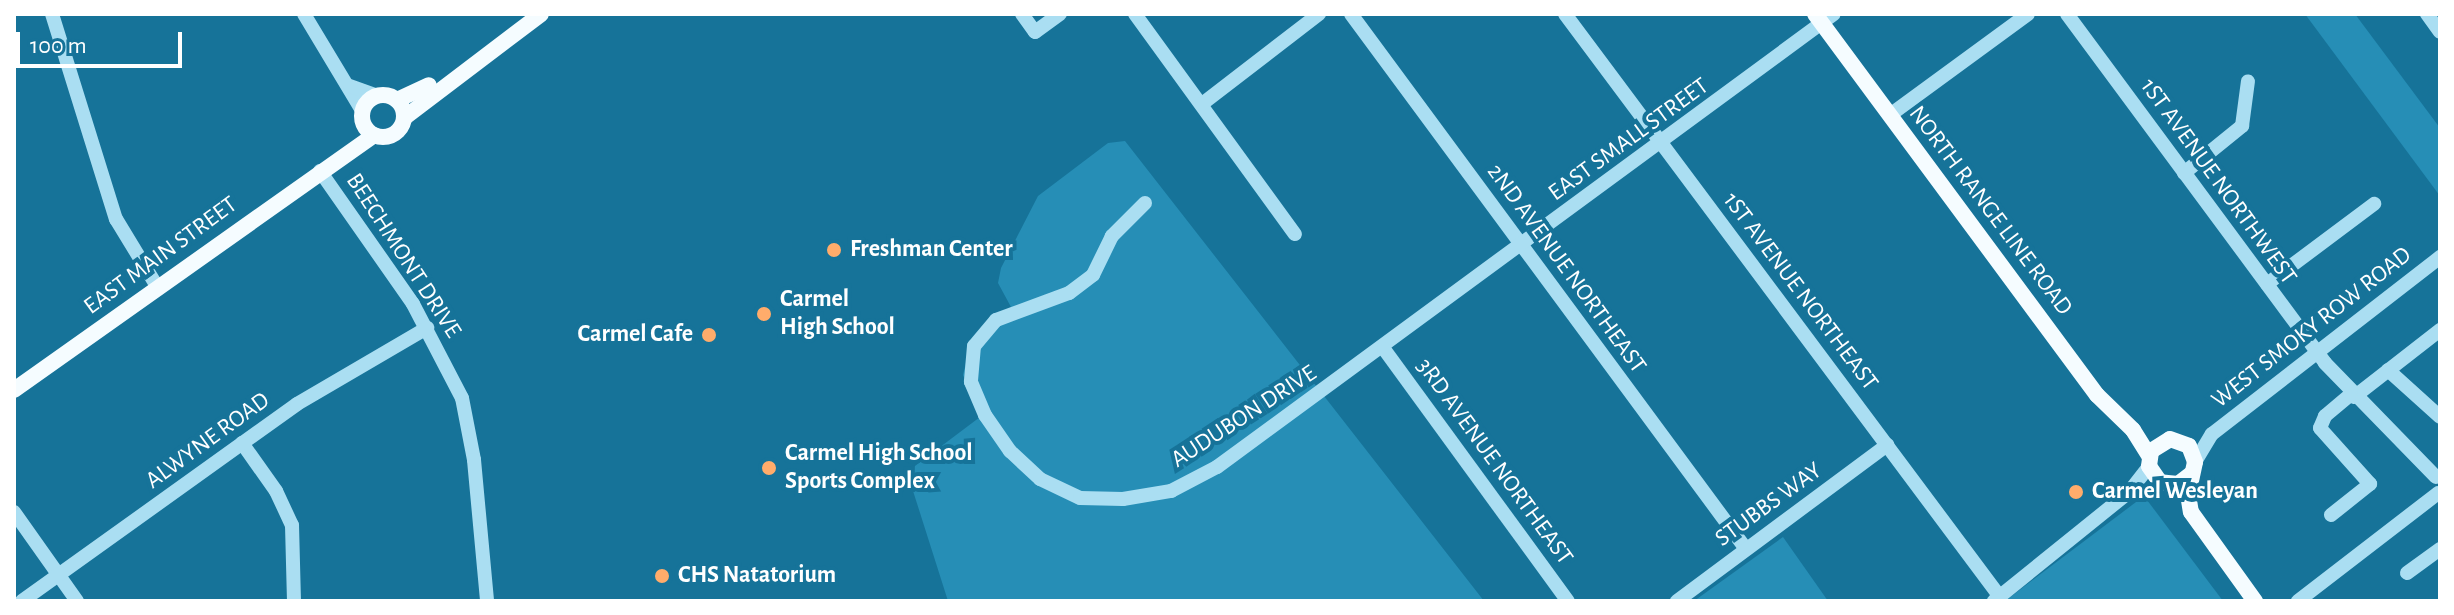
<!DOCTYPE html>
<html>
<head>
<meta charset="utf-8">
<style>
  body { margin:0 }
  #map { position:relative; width:2454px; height:615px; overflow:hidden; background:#167399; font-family:"Alegreya Sans",sans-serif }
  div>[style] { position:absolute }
  .green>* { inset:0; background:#268eb6 }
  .minor>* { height:14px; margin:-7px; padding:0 7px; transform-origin:7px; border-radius:7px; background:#aadef2 }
  .major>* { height:16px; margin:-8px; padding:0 8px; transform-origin:8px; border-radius:8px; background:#f5fcff }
  .major>.ring { margin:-8px; padding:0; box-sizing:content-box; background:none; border:16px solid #f5fcff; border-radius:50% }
  .dots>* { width:22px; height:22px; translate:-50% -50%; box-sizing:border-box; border:4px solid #167399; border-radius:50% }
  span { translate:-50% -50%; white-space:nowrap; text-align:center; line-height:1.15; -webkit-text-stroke:8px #167399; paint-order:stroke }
  .street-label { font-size:24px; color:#fff }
  .poi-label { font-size:24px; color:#fff; font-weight:700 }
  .left { translate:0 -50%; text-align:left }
  .right { translate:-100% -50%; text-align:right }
  .frame { position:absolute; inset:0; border:16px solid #fff; pointer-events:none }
  .scale { position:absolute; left:16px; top:32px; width:166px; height:36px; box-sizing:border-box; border:4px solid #fff; border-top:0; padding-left:10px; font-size:24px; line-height:28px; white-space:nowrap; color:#fff; -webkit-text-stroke:6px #167399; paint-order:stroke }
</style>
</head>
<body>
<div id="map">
  <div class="green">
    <i style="clip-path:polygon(2305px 14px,2355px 14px,2440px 128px,2440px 196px)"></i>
    <i style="clip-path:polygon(1125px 141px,1484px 601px,948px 601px,907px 472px,980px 417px,963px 375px,970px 346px,988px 321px,1011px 307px,998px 283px,1001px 268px,1038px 196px,1108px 143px)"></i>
    <i style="clip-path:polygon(2144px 496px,2223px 601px,2005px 601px)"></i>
    <i style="clip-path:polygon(1783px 537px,1828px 601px,1694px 601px)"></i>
  </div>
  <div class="minor">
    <i style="left:52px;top:14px;width:215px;rotate:72.7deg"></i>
    <i style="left:116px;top:219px;width:81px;rotate:58.7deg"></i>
    <i style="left:304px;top:14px;width:114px;rotate:59deg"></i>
    <i style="left:1022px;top:14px;width:22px;rotate:54deg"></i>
    <i style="left:1035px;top:32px;width:31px;rotate:-36deg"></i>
    <i style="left:1135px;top:14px;width:272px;rotate:54deg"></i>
    <i style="left:1351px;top:14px;width:665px;rotate:53.56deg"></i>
    <i style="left:1565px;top:14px;width:727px;rotate:53.27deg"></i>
    <i style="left:2067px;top:14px;width:434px;rotate:53.5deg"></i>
    <i style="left:2325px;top:363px;width:159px;rotate:45.8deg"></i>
    <i style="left:2427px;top:14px;width:22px;rotate:54deg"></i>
    <i style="left:350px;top:86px;width:29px;rotate:20deg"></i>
    <i style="left:1202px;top:104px;width:148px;rotate:-37.6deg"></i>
    <i style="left:1890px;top:115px;width:171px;rotate:-36.2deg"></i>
    <i style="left:320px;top:171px;width:162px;rotate:55deg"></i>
    <i style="left:413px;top:304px;width:106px;rotate:62.5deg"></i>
    <i style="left:462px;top:398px;width:63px;rotate:79deg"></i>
    <i style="left:474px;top:460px;width:142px;rotate:84.7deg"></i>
    <i style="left:2184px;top:173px;width:75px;rotate:-39deg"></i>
    <i style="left:2242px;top:126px;width:45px;rotate:-82.4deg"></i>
    <i style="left:1145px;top:203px;width:47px;rotate:135deg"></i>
    <i style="left:1112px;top:236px;width:43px;rotate:116deg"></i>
    <i style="left:1093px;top:275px;width:30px;rotate:143deg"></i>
    <i style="left:1069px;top:293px;width:78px;rotate:159.7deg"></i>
    <i style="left:996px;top:320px;width:34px;rotate:130deg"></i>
    <i style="left:974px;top:346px;width:36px;rotate:95deg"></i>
    <i style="left:971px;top:382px;width:36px;rotate:67deg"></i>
    <i style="left:985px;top:415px;width:44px;rotate:55.2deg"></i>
    <i style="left:1010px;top:451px;width:41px;rotate:43deg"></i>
    <i style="left:1040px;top:479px;width:44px;rotate:25.4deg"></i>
    <i style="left:1080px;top:498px;width:43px;rotate:1.3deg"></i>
    <i style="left:1123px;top:499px;width:49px;rotate:-9.5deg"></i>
    <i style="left:1171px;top:491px;width:52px;rotate:-27.6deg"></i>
    <i style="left:1217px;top:467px;width:765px;rotate:-36.29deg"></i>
    <i style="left:2267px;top:284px;width:134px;rotate:-36.8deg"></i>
    <i style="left:1384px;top:349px;width:312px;rotate:53.9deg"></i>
    <i style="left:2388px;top:370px;width:70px;rotate:42.1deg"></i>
    <i style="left:2354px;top:397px;width:109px;rotate:-37.9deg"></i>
    <i style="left:242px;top:443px;width:59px;rotate:54.7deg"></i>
    <i style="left:276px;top:491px;width:38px;rotate:65deg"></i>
    <i style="left:292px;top:525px;width:76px;rotate:88.5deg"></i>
    <i style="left:2195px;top:462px;width:33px;rotate:-59deg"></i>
    <i style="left:2212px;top:434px;width:289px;rotate:-37.8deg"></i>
    <i style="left:14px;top:512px;width:109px;rotate:54.7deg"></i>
    <i style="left:2331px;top:515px;width:50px;rotate:-38.5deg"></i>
    <i style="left:2370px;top:484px;width:75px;rotate:-131.8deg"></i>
    <i style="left:2320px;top:428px;width:13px;rotate:-67deg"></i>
    <i style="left:2325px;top:416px;width:34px;rotate:-40deg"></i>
    <i style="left:2407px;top:573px;width:41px;rotate:-36deg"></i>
    <i style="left:22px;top:601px;width:338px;rotate:-35.6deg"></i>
    <i style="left:297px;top:404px;width:151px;rotate:-30.3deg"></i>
    <i style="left:1677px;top:601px;width:262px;rotate:-36.6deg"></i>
    <i style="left:1994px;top:601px;width:174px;rotate:-38.9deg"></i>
    <i style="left:2129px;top:492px;width:33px;rotate:-52deg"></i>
    <i style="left:2298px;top:601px;width:177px;rotate:-37.6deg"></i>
  </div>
  <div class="major">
    <i style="left:1815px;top:14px;width:474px;rotate:53.5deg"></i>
    <i style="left:2097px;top:395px;width:50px;rotate:44.2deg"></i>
    <i style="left:2133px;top:430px;width:31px;rotate:58deg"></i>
    <i class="ring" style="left:362px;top:95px;width:26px;height:26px"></i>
    <i style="left:397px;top:100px;width:35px;rotate:-25deg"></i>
    <i style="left:404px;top:118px;width:172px;rotate:-37.2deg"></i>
    <i style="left:14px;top:390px;width:441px;rotate:-35.3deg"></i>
    <i style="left:2191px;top:474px;width:16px;rotate:142deg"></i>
    <i style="left:2178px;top:484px;width:18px;rotate:-174deg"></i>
    <i style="left:2160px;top:482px;width:19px;rotate:-125deg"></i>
    <i style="left:2149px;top:466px;width:15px;rotate:-82deg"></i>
    <i style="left:2151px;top:451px;width:22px;rotate:-32deg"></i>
    <i style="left:2170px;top:439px;width:20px;rotate:20deg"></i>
    <i style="left:2189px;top:446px;width:17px;rotate:69deg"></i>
    <i style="left:2195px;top:462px;width:33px;rotate:102deg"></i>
    <i style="left:2188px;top:494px;width:18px;rotate:81deg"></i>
    <i style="left:2191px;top:512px;width:110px;rotate:54.3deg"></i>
  </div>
  <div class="dots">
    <i style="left:834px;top:250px;background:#ffac6b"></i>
    <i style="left:764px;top:314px;background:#ffac6b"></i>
    <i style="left:709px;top:335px;background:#ffac6b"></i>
    <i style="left:769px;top:468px;background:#ffac6b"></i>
    <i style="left:2076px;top:492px;background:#ffac6b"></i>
    <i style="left:662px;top:576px;background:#ffac6b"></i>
  </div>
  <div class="street-label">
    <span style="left:1629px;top:140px;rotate:-36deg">EAST SMALL STREET</span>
    <span style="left:2218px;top:182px;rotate:54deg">1ST AVENUE NORTHWEST</span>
    <span style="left:1990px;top:211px;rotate:53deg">NORTH RANGE LINE ROAD</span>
    <span style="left:161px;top:256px;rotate:-36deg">EAST MAIN STREET</span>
    <span style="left:403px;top:256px;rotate:57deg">BEECHMONT DRIVE</span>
    <span style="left:1566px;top:269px;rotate:54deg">2ND AVENUE NORTHEAST</span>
    <span style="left:1800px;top:292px;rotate:53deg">1ST AVENUE NORTHEAST</span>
    <span style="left:2312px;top:328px;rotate:-38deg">WEST SMOKY ROW ROAD</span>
    <span style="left:1244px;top:417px;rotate:-33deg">AUDUBON DRIVE</span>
    <span style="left:208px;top:441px;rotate:-36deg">ALWYNE ROAD</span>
    <span style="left:1494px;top:462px;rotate:54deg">3RD AVENUE NORTHEAST</span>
    <span style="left:1769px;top:505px;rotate:-36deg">STUBBS WAY</span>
  </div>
  <div class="poi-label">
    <span class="left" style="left:850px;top:250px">Freshman Center</span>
    <span class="left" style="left:780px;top:314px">Carmel<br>High School</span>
    <span class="right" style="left:693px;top:335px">Carmel Cafe</span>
    <span class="left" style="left:785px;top:468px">Carmel High School<br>Sports Complex</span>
    <span class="left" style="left:2092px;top:492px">Carmel Wesleyan</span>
    <span class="left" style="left:678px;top:576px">CHS Natatorium</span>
  </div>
  <div class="frame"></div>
  <div class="scale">100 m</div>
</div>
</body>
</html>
